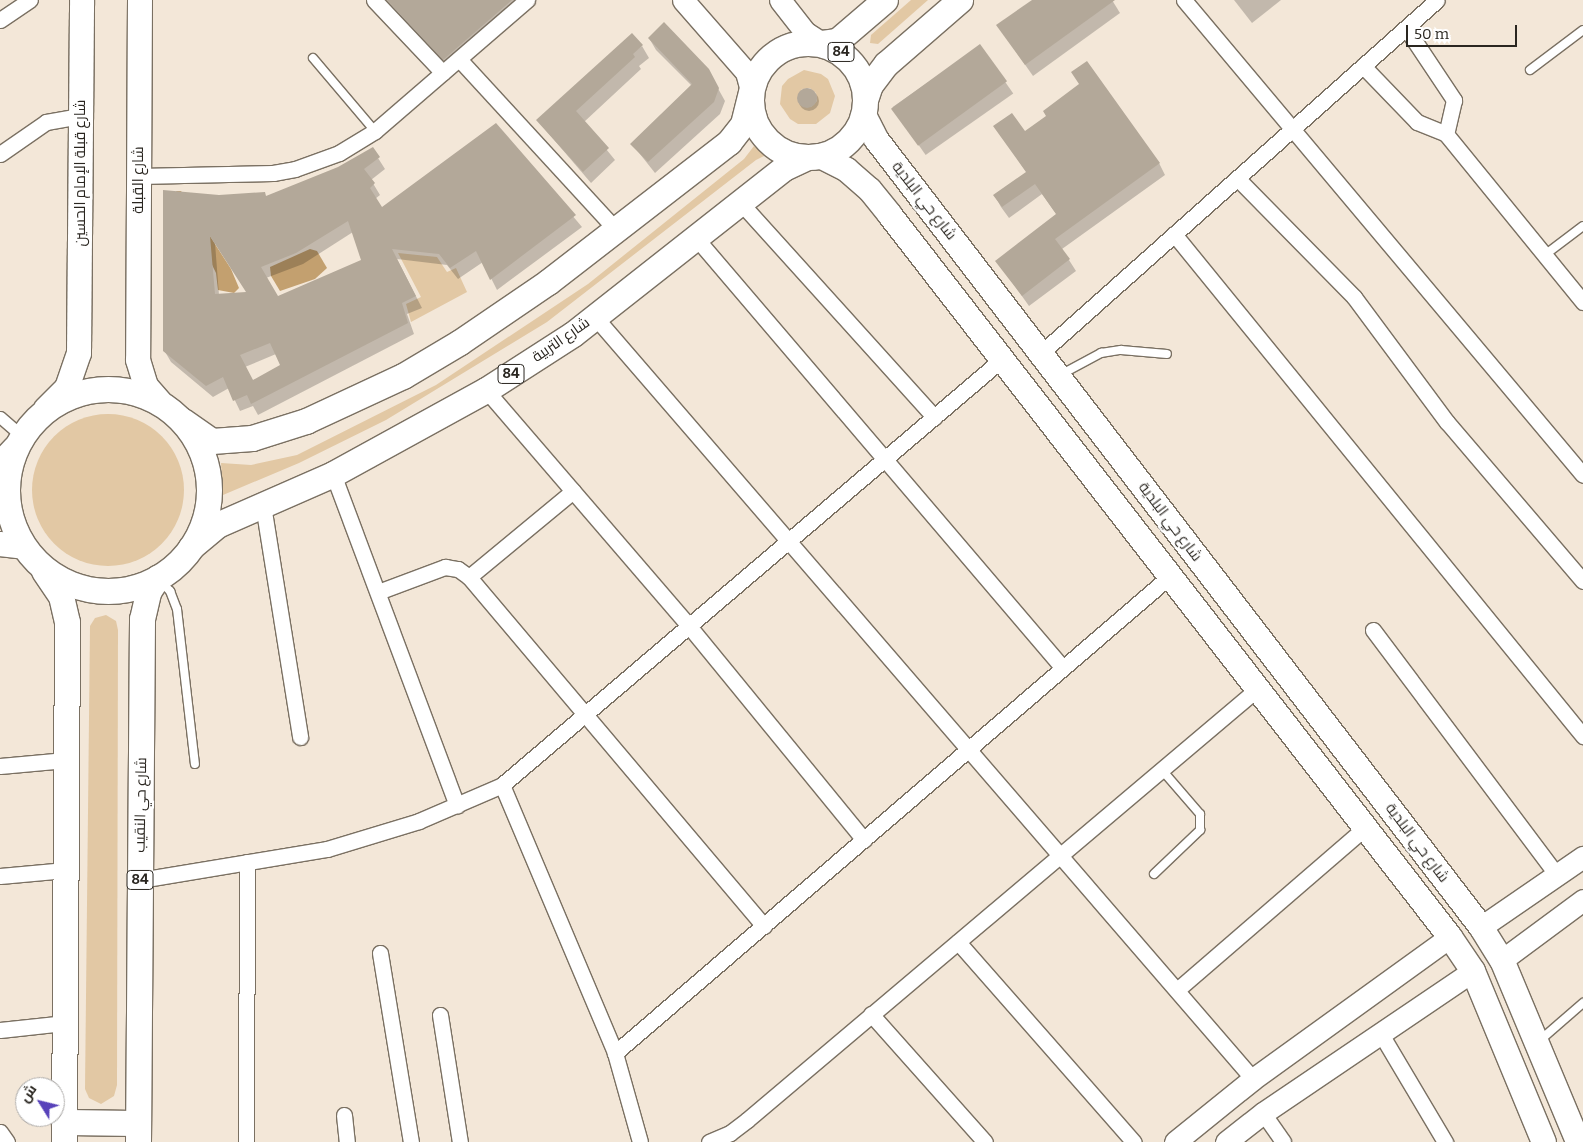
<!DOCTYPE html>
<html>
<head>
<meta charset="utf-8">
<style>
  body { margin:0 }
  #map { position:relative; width:1583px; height:1142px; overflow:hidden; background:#f3e7d8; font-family:Bitter,Cairo,serif }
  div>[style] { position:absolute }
  .green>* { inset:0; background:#e2c8a4 }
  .round { border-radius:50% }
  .forest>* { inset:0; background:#c3a06f }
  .shadow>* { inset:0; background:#0003; transform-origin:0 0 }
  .building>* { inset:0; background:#b3a899; transform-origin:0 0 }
  .roads { filter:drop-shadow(1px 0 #7a7062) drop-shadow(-1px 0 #7a7062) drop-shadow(0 1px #7a7062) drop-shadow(0 -1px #7a7062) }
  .service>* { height:8px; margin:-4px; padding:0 4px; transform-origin:4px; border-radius:4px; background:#fff }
  .pedestrian>* { height:11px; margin:-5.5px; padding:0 5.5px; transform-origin:5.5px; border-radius:5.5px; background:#fff }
  .minor>* { height:15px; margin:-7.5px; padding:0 7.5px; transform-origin:7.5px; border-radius:7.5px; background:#fff }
  .secondary>* { height:21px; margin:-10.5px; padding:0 10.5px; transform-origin:10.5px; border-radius:10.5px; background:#fff }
  .primary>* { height:24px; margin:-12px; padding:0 12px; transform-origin:12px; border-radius:12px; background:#fff }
  .trunk>* { height:25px; margin:-12.5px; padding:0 12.5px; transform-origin:12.5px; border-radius:12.5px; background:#fff }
  .trunk>.ring { margin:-12.5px; padding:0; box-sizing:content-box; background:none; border:25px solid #fff; border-radius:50% }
  span { translate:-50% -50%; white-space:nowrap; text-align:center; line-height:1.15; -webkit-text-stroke:4.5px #fff; paint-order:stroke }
  .shield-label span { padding:1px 4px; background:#fff; border:1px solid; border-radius:4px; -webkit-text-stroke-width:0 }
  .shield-label { font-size:14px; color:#2a2620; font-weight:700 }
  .street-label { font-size:15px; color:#2a2620 }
  .north { position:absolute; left:15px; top:1077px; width:50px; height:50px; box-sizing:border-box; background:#fff; border:1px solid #aaa8a6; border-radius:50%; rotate:306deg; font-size:14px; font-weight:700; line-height:20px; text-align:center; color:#2a2620 }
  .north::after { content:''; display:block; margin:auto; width:18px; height:22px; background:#5842ba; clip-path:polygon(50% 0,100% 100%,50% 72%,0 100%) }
  .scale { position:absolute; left:1406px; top:25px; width:111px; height:22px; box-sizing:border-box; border:2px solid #2a2620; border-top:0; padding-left:6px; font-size:15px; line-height:18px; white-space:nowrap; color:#2a2620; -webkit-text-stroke:4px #fff; paint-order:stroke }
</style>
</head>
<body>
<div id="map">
  <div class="green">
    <i style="clip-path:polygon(911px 0,928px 0,878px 44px,870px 43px,871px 35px)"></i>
    <i style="clip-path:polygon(evenodd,804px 70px,821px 74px,828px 79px,835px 96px,830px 113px,816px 124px,798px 124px,790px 119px,780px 104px,782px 86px,788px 79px,804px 70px,810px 88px,816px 93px,817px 101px,811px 107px,803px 106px,798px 96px,802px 89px,810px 88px)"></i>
    <i style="clip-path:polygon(754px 146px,766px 155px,756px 160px,547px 322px,386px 420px,299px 463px,223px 495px,221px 463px,251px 465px,297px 455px,436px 385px,588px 284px,744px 159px)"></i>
    <i style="clip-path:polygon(398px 253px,437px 257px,447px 272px,456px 268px,467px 292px,411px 322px,406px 304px,421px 297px)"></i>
    <i class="round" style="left:32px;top:414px;width:152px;height:152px"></i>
    <i style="clip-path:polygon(106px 615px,116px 621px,118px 630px,117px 1085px,114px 1096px,101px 1104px,89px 1098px,85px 1089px,90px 626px,95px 618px)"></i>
  </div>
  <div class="forest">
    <i style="clip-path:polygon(176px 191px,181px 191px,231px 269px,239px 288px,234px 293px,218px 290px,216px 273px)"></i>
    <i style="clip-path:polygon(310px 249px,317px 251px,327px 268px,315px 279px,280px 291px,271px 276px,270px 267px)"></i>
  </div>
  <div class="shadow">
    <i style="clip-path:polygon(386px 0,532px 0,451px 71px)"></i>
    <i style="clip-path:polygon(1034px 0,1112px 0,1120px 13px,1033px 76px,998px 26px)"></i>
    <i style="clip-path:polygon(1234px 0,1281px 0,1252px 23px)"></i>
    <i style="clip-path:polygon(649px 38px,715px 83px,725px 101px,720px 114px,655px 173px,632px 144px,692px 86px,656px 50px)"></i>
    <i style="clip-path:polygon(642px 46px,649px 58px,639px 66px,641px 69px,584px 122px,615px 160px,591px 183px,537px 120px)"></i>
    <i style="left:980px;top:46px;width:58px;height:107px;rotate:55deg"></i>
    <i class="round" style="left:799px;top:91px;width:20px;height:20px"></i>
    <i style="clip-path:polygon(1047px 117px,1159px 163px,1165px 175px,1062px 249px,1076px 271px,1029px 306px,997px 261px,1057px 215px,1042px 194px,1009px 218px,1001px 207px,995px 196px,1027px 173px,995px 126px,1025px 133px)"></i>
    <i style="clip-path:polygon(evenodd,496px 125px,582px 227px,497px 290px,483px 262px,458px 279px,447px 265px,397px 259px,422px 308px,407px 314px,414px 334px,258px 415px,253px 406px,240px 411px,229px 388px,213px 397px,171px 362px,164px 350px,219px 196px,266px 197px,378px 158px,385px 169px,371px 180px,380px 195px,375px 199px,381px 209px,496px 125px,353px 232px,363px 261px,277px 298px,266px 278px,303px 264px,353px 232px,496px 125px,215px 243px,248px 293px,219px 295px,215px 243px,496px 125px,276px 354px,282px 366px,253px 381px,245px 367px,276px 354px)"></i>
  </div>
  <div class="building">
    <i style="clip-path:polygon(387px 0,512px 0,443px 60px)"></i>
    <i style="clip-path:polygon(1032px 0,1115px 0,1025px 65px,996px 25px)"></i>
    <i style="clip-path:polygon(664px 22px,709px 69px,719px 88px,714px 102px,648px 162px,630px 144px,692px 84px,648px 38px)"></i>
    <i style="clip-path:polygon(632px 33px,643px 45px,633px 54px,635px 57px,576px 111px,609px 148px,583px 172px,536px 120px)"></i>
    <i style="left:980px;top:44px;width:46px;height:110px;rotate:54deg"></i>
    <i style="clip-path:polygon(1087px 61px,1160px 163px,1055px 239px,1070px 259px,1022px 296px,995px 261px,1056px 214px,1035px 184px,1002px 207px,993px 195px,1026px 172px,993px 126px,1012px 113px,1025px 131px,1046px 116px,1043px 111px,1079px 84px,1071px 72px)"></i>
    <i class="round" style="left:797px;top:88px;width:20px;height:20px"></i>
    <i style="clip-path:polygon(evenodd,496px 123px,576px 215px,490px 280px,476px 251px,450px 268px,439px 254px,392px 249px,416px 296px,402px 303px,408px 323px,251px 404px,247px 395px,233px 401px,223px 377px,206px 386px,163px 351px,163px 190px,219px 195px,265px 192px,266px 196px,338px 167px,373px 147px,380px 157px,364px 169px,375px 183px,370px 188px,382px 207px,496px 123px,348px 221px,361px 260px,278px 296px,261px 267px,296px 253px,348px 221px,496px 123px,210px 236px,246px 292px,215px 294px,210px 236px,496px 123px,270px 343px,280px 365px,253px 380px,240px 355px,270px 343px)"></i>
  </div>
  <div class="roads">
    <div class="service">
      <i style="left:313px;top:58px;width:96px;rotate:49.7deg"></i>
      <i style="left:1530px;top:70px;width:66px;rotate:-37deg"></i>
      <i style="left:1546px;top:254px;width:46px;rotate:-37.1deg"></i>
      <i style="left:1060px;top:375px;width:47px;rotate:-28.2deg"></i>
      <i style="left:1101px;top:353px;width:20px;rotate:-9deg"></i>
      <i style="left:1121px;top:350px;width:46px;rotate:5deg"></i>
      <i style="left:159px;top:580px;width:16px;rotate:45deg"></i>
      <i style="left:170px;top:591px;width:19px;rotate:69deg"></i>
      <i style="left:177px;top:609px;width:156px;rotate:83.4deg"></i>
      <i style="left:1154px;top:874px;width:64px;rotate:-43.7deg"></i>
      <i style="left:1200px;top:830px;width:16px;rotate:-90deg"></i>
      <i style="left:1200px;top:814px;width:58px;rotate:-130.8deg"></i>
      <i style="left:1538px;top:1042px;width:60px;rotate:-40.9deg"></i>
    </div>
    <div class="pedestrian">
      <i style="left:0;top:417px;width:29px;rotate:41deg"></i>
    </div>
    <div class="minor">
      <i style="left:374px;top:0;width:100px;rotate:46.6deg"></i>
      <i style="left:1184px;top:0;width:620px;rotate:49.97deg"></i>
      <i style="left:0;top:20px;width:36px;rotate:-34deg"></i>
      <i style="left:1406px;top:28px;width:87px;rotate:56.3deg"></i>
      <i style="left:1454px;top:100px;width:35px;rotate:103deg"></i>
      <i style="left:1446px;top:134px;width:217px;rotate:50.8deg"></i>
      <i style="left:459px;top:59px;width:234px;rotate:47.4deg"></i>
      <i style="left:1363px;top:66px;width:78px;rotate:46deg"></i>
      <i style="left:1417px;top:122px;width:31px;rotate:22deg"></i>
      <i style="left:0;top:154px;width:56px;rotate:-34.8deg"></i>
      <i style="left:46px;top:122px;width:36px;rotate:-10deg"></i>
      <i style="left:139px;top:176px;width:134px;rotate:-1.3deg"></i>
      <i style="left:273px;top:173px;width:22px;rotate:-10deg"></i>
      <i style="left:295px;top:169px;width:47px;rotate:-20deg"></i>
      <i style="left:339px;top:153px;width:42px;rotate:-31.4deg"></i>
      <i style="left:375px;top:131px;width:201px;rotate:-40.8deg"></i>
      <i style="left:1237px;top:178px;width:167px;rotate:45.5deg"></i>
      <i style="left:1354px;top:297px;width:156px;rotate:53.4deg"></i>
      <i style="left:1447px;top:422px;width:209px;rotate:49.5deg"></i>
      <i style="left:740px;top:202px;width:290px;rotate:47.9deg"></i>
      <i style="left:1174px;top:234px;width:648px;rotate:50.83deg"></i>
      <i style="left:696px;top:238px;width:565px;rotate:49.52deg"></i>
      <i style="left:595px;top:317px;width:1007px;rotate:49.19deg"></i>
      <i style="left:1041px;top:353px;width:530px;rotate:-41.71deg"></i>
      <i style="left:486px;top:390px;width:311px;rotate:49.3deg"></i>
      <i style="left:689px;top:626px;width:276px;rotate:50.7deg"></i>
      <i style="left:333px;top:474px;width:354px;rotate:69.5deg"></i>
      <i style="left:263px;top:505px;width:235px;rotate:80.9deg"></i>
      <i style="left:469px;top:577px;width:135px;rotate:-39.6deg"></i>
      <i style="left:378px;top:592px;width:72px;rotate:-20.5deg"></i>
      <i style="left:445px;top:567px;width:13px;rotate:9deg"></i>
      <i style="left:458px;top:569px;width:14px;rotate:36deg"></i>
      <i style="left:469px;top:577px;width:457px;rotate:49.8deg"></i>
      <i style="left:1373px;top:630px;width:305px;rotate:53.1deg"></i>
      <i style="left:0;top:766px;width:66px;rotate:-5.2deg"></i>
      <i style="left:502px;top:785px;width:291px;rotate:67.1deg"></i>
      <i style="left:615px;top:1053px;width:92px;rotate:74.3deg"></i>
      <i style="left:0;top:876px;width:66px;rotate:-5.2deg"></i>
      <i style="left:140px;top:880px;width:190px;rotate:-9.4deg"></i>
      <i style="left:327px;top:849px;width:96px;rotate:-16.9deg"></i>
      <i style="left:419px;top:821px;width:90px;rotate:-23.4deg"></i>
      <i style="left:502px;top:785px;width:657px;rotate:-40.43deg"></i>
      <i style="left:958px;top:942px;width:266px;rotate:48.7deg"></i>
      <i style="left:380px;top:953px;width:192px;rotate:80.7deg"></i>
      <i style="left:1177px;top:990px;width:248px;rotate:-40.8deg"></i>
      <i style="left:871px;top:1014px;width:171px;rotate:48.3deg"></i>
      <i style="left:440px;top:1015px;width:129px;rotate:81.1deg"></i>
      <i style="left:0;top:1030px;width:64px;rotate:-6.2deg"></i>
      <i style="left:1381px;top:1034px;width:126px;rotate:59.3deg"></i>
      <i style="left:615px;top:1053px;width:732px;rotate:-40.68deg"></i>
      <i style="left:1263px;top:1113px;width:35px;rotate:55deg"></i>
      <i style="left:344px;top:1115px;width:27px;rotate:84deg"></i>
      <i style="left:0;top:1132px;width:12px;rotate:55deg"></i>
      <i style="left:246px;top:1142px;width:280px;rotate:-89.8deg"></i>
      <i style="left:709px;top:1142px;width:23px;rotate:-23deg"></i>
      <i style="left:730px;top:1133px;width:21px;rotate:-37deg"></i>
      <i style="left:747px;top:1120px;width:668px;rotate:-40.2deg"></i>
    </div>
    <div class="secondary">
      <i style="left:683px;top:0;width:96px;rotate:48.8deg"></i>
      <i style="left:746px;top:72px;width:20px;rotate:75deg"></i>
      <i style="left:780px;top:0;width:41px;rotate:52deg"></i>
      <i style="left:805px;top:32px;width:20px;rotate:33deg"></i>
      <i style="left:1481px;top:927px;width:124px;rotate:-34.5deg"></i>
      <i style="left:1502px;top:960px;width:101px;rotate:-36.5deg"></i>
      <i style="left:1175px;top:1142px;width:100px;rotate:-38.9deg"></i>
      <i style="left:1253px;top:1079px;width:243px;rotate:-35.8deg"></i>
      <i style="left:1226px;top:1142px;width:47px;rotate:-38.1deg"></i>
      <i style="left:1263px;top:1113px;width:254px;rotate:-34.1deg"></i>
    </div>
    <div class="primary">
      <i style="left:140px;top:0;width:360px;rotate:90.3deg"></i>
      <i style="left:138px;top:360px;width:27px;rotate:73deg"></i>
      <i style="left:146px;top:386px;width:21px;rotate:49deg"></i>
      <i style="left:864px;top:115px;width:27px;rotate:63deg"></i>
      <i style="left:876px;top:139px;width:993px;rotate:52.48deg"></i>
      <i style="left:1481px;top:927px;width:39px;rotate:58deg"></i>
      <i style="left:1502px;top:960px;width:197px;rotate:67.3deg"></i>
      <i style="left:820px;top:156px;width:30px;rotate:27deg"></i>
      <i style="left:847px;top:170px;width:30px;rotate:41deg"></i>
      <i style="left:870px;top:190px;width:32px;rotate:51deg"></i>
      <i style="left:890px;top:215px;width:914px;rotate:52.2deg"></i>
      <i style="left:1450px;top:937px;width:41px;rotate:55.9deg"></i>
      <i style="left:1473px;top:971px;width:185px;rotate:67.5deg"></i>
      <i style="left:46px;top:409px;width:30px;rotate:-45deg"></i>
      <i style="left:67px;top:388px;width:37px;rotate:-71deg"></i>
      <i style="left:79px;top:353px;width:353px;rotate:-89.5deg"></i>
      <i style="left:0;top:464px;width:22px;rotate:-47deg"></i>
      <i style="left:0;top:544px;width:24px;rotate:7deg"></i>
    </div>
    <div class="trunk">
      <i class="ring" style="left:751px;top:43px;width:89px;height:89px"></i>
      <i style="left:822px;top:43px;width:15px;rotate:-8deg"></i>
      <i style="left:837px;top:41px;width:63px;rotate:-40.5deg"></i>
      <i style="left:866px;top:97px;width:13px;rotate:-72deg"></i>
      <i style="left:870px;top:85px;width:26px;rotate:-53deg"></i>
      <i style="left:886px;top:64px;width:98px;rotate:-40.9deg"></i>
      <i class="ring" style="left:7px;top:389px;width:177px;height:177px"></i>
      <i style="left:183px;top:421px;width:35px;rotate:35deg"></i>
      <i style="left:212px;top:441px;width:40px;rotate:-4.3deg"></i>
      <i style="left:252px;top:438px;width:57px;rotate:-17.5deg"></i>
      <i style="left:306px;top:421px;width:107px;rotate:-24.9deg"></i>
      <i style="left:403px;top:376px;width:66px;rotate:-30.8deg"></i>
      <i style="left:460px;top:342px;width:107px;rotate:-34.3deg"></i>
      <i style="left:548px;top:282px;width:229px;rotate:-37.7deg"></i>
      <i style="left:729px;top:142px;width:23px;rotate:-52deg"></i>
      <i style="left:743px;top:124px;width:34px;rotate:-76deg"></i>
      <i style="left:191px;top:547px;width:34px;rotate:-40deg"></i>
      <i style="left:217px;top:525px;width:127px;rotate:-23.7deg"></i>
      <i style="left:333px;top:474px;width:175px;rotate:-28.8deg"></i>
      <i style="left:486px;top:390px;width:103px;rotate:-32.8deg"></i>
      <i style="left:573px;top:334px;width:268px;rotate:-38.2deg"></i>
      <i style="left:784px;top:168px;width:23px;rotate:-25deg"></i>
      <i style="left:44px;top:571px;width:30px;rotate:56deg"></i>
      <i style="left:61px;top:596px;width:27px;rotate:77deg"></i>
      <i style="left:67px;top:622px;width:520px;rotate:90.33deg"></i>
      <i style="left:64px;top:1122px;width:74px;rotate:0.8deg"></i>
      <i style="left:138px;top:1142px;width:523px;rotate:-89.56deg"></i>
      <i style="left:142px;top:619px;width:28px;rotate:-77deg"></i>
      <i style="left:148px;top:592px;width:17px;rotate:-57deg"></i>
    </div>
  </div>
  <div class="shield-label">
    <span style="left:841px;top:52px">84</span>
    <span style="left:511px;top:374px">84</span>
    <span style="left:140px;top:880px">84</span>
  </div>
  <div class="street-label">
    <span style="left:81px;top:173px;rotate:-90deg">شارع قبلة الإمام الحسين</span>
    <span style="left:139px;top:180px;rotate:-90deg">شارع القبلة</span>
    <span style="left:924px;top:201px;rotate:52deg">شارع حي البلدية</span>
    <span style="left:561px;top:340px;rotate:-35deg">شارع التربية</span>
    <span style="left:1170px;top:522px;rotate:53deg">شارع حي البلدية</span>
    <span style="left:141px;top:805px;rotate:-89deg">شارع حي النقيب</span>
    <span style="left:1417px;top:843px;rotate:53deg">شارع حي البلدية</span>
  </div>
  <div class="north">ش</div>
  <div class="scale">50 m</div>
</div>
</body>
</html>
